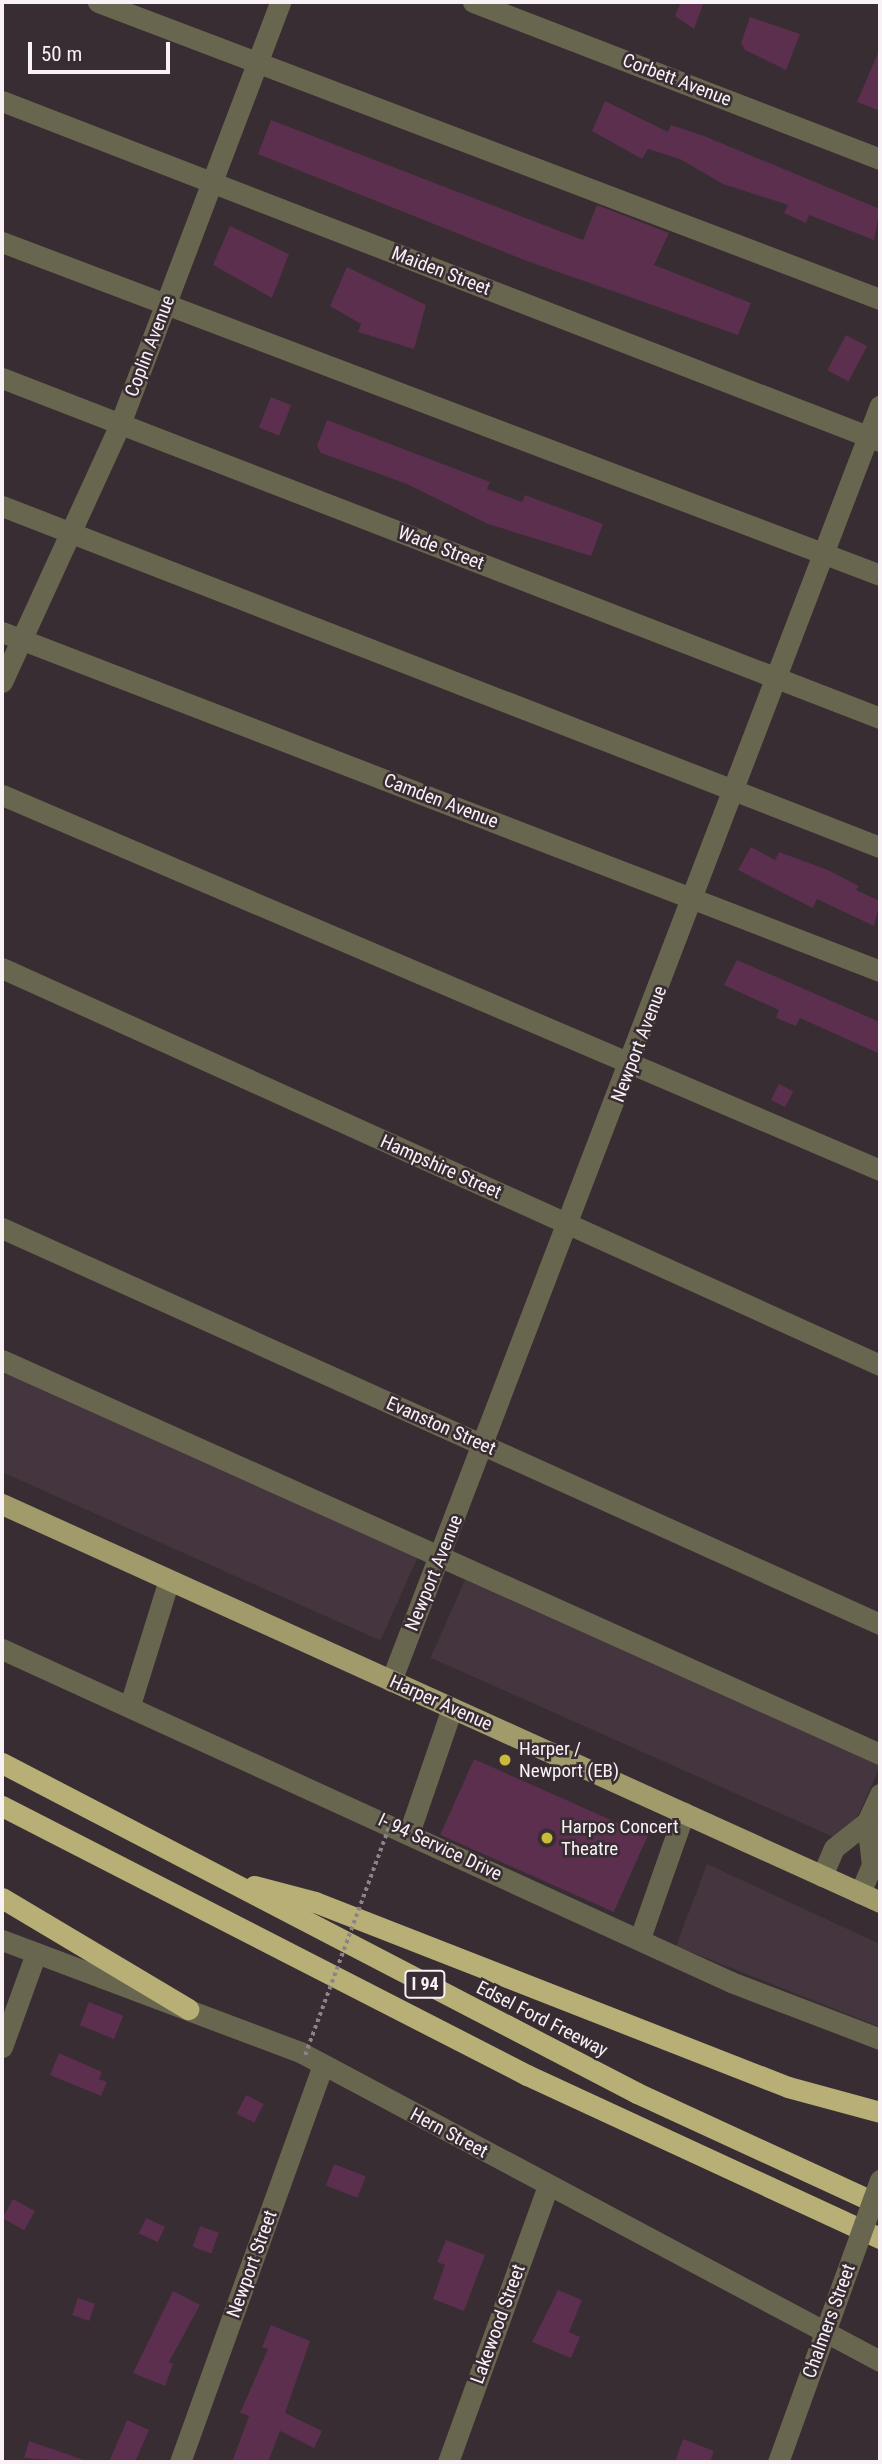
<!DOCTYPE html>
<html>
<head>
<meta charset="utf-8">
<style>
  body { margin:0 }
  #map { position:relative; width:882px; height:2464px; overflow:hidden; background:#372d33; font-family:"Roboto Condensed",sans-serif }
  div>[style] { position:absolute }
  .built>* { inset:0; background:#45353f; transform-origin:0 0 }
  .building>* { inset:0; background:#5b2f4d; transform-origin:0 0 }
  .minor>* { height:21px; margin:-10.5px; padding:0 10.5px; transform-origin:10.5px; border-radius:10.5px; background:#69664f }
  .major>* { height:21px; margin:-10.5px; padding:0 10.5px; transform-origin:10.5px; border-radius:10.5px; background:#a19b6b }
  .highway>* { height:21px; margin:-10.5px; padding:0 10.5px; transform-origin:10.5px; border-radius:10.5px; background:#b7af76 }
  .path-bridge>* { height:3.5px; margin-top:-1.75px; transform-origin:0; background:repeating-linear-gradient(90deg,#8c8389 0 3.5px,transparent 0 7px) }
  .minor-bridge>* { height:21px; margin:-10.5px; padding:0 10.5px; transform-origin:10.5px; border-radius:10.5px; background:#69664f }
  .dots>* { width:19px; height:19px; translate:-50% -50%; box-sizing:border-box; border:4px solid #372d33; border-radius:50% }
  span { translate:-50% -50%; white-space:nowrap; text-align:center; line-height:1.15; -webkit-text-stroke:5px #372d33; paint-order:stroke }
  .shield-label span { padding:2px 5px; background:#372d33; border:2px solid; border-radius:5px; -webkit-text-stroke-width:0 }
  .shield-label { font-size:18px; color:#f8f1f5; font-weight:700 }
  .street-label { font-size:19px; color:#f8f1f5 }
  .poi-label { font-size:19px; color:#f8f1f5 }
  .left { translate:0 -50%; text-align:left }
  .frame { position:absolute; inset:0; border:4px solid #f8f1f5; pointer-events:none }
  .scale { position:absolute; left:28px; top:42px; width:142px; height:32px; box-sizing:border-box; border:4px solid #f8f1f5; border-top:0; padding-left:9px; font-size:21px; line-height:24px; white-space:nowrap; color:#f8f1f5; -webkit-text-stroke:5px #372d33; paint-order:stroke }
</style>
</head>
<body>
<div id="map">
  <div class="built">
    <i style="left:2px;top:1367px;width:457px;height:96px;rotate:24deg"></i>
    <i style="left:465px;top:1580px;width:455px;height:85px;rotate:24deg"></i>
    <i style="clip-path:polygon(707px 1864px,880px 1944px,880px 2027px,676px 1946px)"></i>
  </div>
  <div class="building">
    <i style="clip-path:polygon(681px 2px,704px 2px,694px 29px,675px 16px)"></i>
    <i style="clip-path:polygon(750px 17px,800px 34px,786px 70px,745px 50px,741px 43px)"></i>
    <i style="clip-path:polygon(880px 48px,880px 111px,857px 102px)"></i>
    <i style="clip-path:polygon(605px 101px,668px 132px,671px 125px,704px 136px,880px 209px,874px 240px,809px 215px,806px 223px,784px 213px,788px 205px,723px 184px,680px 159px,648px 149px,642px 159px,592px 131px)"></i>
    <i style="clip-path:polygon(271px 120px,583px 240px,597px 205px,669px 233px,654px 265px,751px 303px,738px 335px,527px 261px,258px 154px)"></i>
    <i style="clip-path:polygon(230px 226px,289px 254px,272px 298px,213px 265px)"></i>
    <i style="clip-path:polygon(347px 267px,426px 305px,414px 349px,358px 332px,361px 324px,330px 306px)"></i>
    <i style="left:846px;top:335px;width:24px;height:40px;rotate:28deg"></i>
    <i style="left:271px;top:397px;width:22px;height:33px;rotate:22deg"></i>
    <i style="clip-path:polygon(327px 420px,490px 482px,487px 489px,522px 502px,525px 495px,603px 524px,591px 556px,488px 524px,407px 484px,321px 453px,317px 446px)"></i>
    <i style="clip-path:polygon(751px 847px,775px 860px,779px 852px,828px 870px,859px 886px,856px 890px,880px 901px,874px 926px,817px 899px,813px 908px,738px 870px)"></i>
    <i style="clip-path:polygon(737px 960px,880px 1022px,880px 1054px,800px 1018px,796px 1026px,776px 1018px,779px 1010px,724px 985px)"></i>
    <i style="left:779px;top:1084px;width:16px;height:18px;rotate:27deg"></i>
    <i style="left:474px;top:1759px;width:190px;height:83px;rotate:24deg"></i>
    <i style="left:89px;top:2002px;width:37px;height:25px;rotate:22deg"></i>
    <i style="clip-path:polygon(59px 2053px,102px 2072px,99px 2079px,107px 2082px,101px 2096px,50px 2075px)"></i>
    <i style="left:246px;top:2095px;width:20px;height:21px;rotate:27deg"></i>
    <i style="left:334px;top:2164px;width:34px;height:23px;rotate:21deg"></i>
    <i style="left:13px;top:2199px;width:25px;height:22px;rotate:29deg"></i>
    <i style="left:146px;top:2218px;width:21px;height:17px;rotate:25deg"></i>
    <i style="left:200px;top:2226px;width:20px;height:22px;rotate:20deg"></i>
    <i style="clip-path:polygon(446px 2240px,485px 2255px,464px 2311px,433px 2299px,445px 2265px,437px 2262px)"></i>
    <i style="clip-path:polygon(558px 2290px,582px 2300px,569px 2332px,580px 2337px,571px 2358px,532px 2342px)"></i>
    <i style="clip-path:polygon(173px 2291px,200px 2305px,169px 2362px,173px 2364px,165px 2386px,133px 2373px)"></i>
    <i style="left:78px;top:2298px;width:18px;height:18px;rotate:19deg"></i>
    <i style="clip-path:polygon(271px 2325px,310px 2341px,285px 2413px,322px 2431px,314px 2448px,280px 2431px,268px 2462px,232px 2462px,249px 2416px,240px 2413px,268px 2349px,262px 2347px)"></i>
    <i style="clip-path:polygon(127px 2420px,149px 2430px,135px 2462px,109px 2462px)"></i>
    <i style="clip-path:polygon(683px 2439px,714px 2451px,710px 2462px,675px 2462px)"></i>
    <i style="clip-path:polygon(29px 2441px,84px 2460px,84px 2462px,24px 2458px)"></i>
  </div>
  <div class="minor">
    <i style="left:98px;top:2px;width:837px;rotate:20.8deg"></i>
    <i style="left:473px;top:2px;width:436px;rotate:21.1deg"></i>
    <i style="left:2px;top:101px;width:942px;rotate:21.17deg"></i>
    <i style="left:2px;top:242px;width:939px;rotate:20.77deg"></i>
    <i style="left:2px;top:378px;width:942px;rotate:21.17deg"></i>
    <i style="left:2px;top:506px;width:942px;rotate:21.23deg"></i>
    <i style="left:2px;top:632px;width:941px;rotate:21.11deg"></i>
    <i style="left:2px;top:682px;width:284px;rotate:-65.4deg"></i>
    <i style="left:120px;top:424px;width:451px;rotate:-69.2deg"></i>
    <i style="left:2px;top:795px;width:955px;rotate:23.13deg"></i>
    <i style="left:2px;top:968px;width:964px;rotate:24.33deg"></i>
    <i style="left:2px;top:1228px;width:963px;rotate:24.28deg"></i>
    <i style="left:2px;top:1360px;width:962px;rotate:24.17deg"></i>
    <i style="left:2px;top:1649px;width:801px;rotate:24.55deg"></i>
    <i style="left:731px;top:1982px;width:160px;rotate:20.9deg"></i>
    <i style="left:391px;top:1681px;width:1366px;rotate:-69.03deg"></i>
    <i style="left:130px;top:1705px;width:131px;rotate:-72.7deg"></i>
    <i style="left:409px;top:1833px;width:132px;rotate:-71deg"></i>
    <i style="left:822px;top:1876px;width:30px;rotate:-67deg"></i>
    <i style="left:834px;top:1848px;width:42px;rotate:-38.2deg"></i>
    <i style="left:867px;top:1822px;width:31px;rotate:-65deg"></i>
    <i style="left:860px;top:1893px;width:30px;rotate:-67deg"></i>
    <i style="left:872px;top:1865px;width:43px;rotate:-96.6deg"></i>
    <i style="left:640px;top:1938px;width:133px;rotate:-70.6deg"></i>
    <i style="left:2px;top:1940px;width:321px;rotate:20.6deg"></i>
    <i style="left:302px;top:2053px;width:655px;rotate:28.05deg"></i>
    <i style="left:2px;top:2047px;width:100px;rotate:-70.1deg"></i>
    <i style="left:180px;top:2462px;width:422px;rotate:-70.2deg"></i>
    <i style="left:448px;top:2462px;width:294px;rotate:-70.1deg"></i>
    <i style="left:778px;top:2462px;width:188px;rotate:-70.1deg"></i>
  </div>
  <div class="major">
    <i style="left:2px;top:1504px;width:964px;rotate:24.38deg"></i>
  </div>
  <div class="highway">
    <i style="left:2px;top:1763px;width:716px;rotate:27.46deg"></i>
    <i style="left:637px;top:2093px;width:268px;rotate:24.7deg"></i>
    <i style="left:2px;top:1806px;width:590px;rotate:27.13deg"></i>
    <i style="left:527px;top:2075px;width:389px;rotate:24.8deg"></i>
    <i style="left:254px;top:1886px;width:63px;rotate:14.7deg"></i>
    <i style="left:315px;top:1902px;width:508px;rotate:21.36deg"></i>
    <i style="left:788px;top:2087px;width:95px;rotate:15.2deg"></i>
    <i style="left:2px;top:1898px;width:217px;rotate:30.8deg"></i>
  </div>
  <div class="path-bridge">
    <i style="left:305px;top:2055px;width:246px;rotate:-69.8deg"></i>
  </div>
  <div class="minor-bridge">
    <i style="left:842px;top:2285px;width:112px;rotate:-70.1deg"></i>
  </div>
  <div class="dots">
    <i style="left:505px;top:1760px;background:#cbba39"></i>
    <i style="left:547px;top:1838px;background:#cbba39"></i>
  </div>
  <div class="shield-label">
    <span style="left:425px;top:1984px">I 94</span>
  </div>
  <div class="street-label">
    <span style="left:677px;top:80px;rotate:21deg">Corbett Avenue</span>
    <span style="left:441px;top:271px;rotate:21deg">Maiden Street</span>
    <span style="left:150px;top:346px;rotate:-69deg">Coplin Avenue</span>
    <span style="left:441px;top:548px;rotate:21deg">Wade Street</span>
    <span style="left:441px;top:801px;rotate:21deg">Camden Avenue</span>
    <span style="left:639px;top:1044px;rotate:-69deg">Newport Avenue</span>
    <span style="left:441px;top:1167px;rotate:24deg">Hampshire Street</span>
    <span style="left:441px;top:1426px;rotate:24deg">Evanston Street</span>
    <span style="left:434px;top:1573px;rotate:-68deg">Newport Avenue</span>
    <span style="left:441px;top:1703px;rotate:24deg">Harper Avenue</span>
    <span style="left:440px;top:1847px;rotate:25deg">I- 94 Service Drive</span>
    <span style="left:542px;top:2019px;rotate:27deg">Edsel Ford Freeway</span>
    <span style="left:449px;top:2133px;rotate:28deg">Hern Street</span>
    <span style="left:252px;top:2264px;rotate:-70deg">Newport Street</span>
    <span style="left:829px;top:2321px;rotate:-70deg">Chalmers Street</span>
    <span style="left:498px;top:2324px;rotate:-70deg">Lakewood Street</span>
  </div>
  <div class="poi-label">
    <span class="left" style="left:519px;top:1760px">Harper /<br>Newport (EB)</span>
    <span class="left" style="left:561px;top:1838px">Harpos Concert<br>Theatre</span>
  </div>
  <div class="frame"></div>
  <div class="scale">50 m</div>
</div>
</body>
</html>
